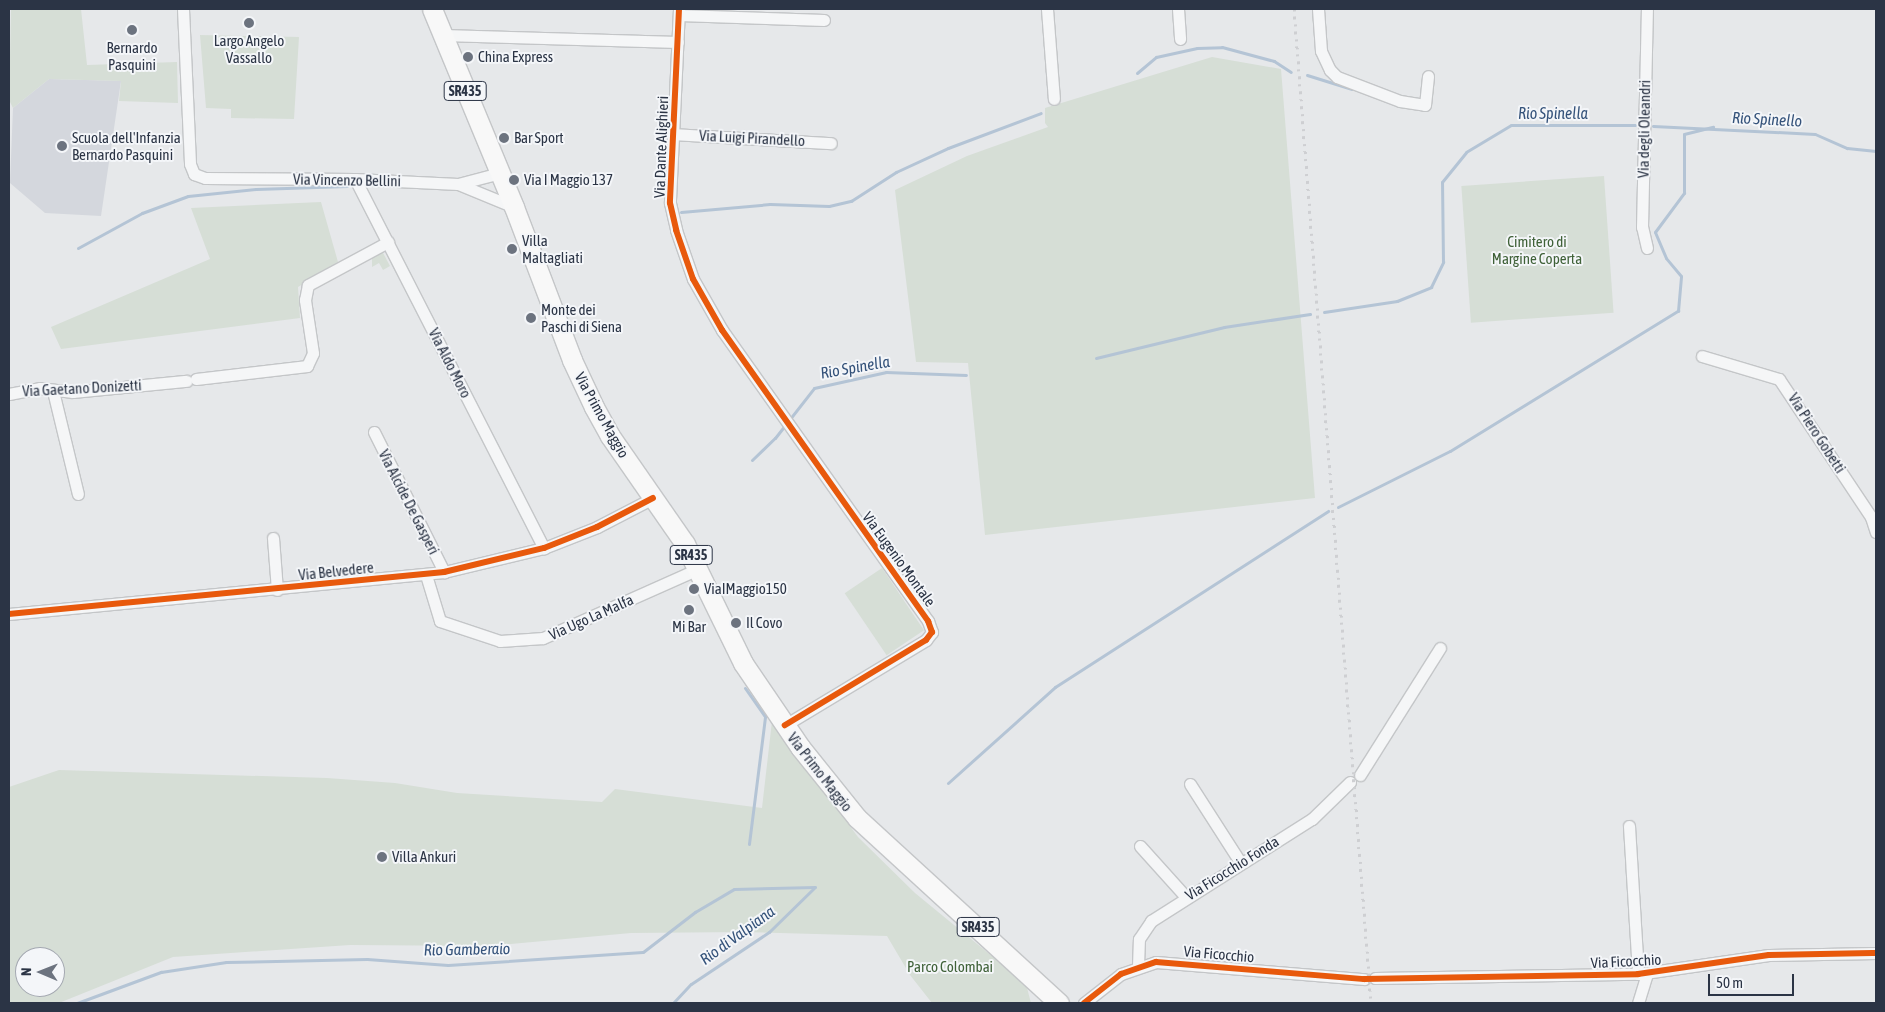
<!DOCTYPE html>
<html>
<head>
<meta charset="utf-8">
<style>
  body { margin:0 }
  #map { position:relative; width:1885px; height:1012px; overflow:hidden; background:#e6e8ea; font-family:"Asap Condensed",sans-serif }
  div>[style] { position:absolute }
  .built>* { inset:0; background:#d4d7dd }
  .green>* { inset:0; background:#d6ded6; transform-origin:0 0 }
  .stream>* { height:3px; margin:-1.5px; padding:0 1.5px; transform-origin:1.5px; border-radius:1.5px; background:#b4c4d5 }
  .roads { filter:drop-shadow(1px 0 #c4c6c8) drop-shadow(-1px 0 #c4c6c8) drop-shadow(0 1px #c4c6c8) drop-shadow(0 -1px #c4c6c8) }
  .street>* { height:11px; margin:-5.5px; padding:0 5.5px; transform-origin:5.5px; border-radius:5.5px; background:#f5f6f7 }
  .primary>* { height:19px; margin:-9.5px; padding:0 9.5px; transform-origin:9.5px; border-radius:9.5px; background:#f8f8f8 }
  .rail>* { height:3px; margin-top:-1.5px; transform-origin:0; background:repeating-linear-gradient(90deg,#cecfd2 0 2.5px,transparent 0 7.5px) }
  .cycleway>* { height:6px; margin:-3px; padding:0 3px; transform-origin:3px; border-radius:3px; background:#e8590c }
  .dots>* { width:14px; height:14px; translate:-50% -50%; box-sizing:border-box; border:2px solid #f4f6f9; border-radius:50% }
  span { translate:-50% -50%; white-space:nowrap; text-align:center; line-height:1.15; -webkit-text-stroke:4px #f4f6f9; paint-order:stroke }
  .shield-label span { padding:1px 4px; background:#f4f6f9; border:1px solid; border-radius:4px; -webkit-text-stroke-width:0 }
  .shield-label { font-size:14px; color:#2b3445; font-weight:700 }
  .poi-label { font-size:15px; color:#2b3445 }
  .left { translate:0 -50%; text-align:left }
  .street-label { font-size:15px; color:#2b3445 }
  .park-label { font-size:15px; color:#3f6138 }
  .water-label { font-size:16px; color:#34527a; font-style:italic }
  .frame { position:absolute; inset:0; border:10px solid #2b3445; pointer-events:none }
  .north { position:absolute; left:15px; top:947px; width:50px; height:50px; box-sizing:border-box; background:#f4f6f9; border:1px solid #a4a8b1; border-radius:50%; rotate:271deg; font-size:14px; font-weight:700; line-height:20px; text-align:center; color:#2b3445 }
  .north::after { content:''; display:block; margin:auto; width:18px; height:22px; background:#6c737f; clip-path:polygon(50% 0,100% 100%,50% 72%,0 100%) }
  .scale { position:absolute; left:1708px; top:974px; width:86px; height:22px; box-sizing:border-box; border:2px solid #2b3445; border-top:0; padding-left:6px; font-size:15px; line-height:18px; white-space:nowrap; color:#2b3445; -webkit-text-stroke:4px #f4f6f9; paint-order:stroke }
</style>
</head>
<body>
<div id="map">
  <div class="built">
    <i style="clip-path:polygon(49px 79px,121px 81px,101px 216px,45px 213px,10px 183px,13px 108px)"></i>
  </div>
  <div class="green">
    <i style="clip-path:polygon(81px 9px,87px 65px,177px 62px,178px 103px,119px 101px,121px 81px,49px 79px,13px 108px,9px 100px,11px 10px)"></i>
    <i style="clip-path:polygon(200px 35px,299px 37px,294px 119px,231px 118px,231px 109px,206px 108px)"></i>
    <i style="clip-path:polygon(1212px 57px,1281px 69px,1315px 498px,985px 535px,968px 363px,916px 362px,895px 190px,967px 156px,1048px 127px,1045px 123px,1045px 108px)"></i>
    <i style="left:1604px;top:176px;width:137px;height:143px;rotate:86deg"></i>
    <i style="clip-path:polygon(321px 202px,338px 262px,298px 287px,300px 318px,61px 349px,51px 327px,210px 259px,191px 208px)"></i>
    <i style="clip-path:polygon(382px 251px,390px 266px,383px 270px,379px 263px,372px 267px,372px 257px)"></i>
    <i style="left:882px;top:568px;width:75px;height:45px;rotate:56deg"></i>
    <i style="clip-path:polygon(evenodd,772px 721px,858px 837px,915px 893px,1026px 984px,1031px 1003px,932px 1003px,910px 975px,887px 936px,744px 932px,631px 933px,488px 946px,350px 945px,173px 957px,59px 1003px,9px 1003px,9px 787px,59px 770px,327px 778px,395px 783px,457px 793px,602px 802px,615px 789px,762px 808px,772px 721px,25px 957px,55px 957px,55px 987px,25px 987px,25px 957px)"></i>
  </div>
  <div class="stream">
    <i style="left:1137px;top:73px;width:25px;rotate:-40deg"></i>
    <i style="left:1156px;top:57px;width:42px;rotate:-12.4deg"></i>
    <i style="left:1197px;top:48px;width:25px;rotate:-2deg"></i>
    <i style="left:1222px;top:47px;width:54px;rotate:15.1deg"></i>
    <i style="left:1274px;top:61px;width:20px;rotate:33deg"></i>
    <i style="left:1307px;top:75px;width:47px;rotate:17.3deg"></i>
    <i style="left:1653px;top:126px;width:162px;rotate:2.8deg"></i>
    <i style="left:1815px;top:134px;width:35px;rotate:24deg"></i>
    <i style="left:1847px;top:148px;width:29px;rotate:6deg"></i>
    <i style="left:681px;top:212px;width:89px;rotate:-5.1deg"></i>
    <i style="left:770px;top:204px;width:59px;rotate:1.9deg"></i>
    <i style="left:829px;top:206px;width:23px;rotate:-13deg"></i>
    <i style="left:851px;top:201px;width:54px;rotate:-32.8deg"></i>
    <i style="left:896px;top:172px;width:57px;rotate:-24.8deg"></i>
    <i style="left:948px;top:148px;width:99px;rotate:-20.6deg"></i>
    <i style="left:78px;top:248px;width:73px;rotate:-28.7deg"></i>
    <i style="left:142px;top:213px;width:49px;rotate:-20.3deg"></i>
    <i style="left:188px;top:196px;width:68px;rotate:-5.9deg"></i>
    <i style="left:256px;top:189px;width:91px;rotate:-1.9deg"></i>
    <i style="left:1324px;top:312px;width:74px;rotate:-8.6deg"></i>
    <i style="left:1397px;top:301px;width:37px;rotate:-22deg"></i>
    <i style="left:1431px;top:287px;width:28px;rotate:-64deg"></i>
    <i style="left:1443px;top:262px;width:80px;rotate:-90.7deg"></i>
    <i style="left:1442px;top:182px;width:38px;rotate:-51deg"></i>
    <i style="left:1466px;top:152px;width:52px;rotate:-31deg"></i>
    <i style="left:1511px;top:125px;width:124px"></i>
    <i style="left:1096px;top:358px;width:132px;rotate:-13.6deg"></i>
    <i style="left:1224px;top:327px;width:87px;rotate:-8.6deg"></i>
    <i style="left:752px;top:460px;width:32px;rotate:-44deg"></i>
    <i style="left:775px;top:438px;width:63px;rotate:-52deg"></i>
    <i style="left:814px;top:388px;width:74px;rotate:-12.5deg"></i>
    <i style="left:886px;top:372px;width:80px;rotate:2.1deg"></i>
    <i style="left:1338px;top:507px;width:125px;rotate:-26.6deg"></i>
    <i style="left:1450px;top:451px;width:268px;rotate:-31.6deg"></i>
    <i style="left:1678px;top:311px;width:35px;rotate:-85deg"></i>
    <i style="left:1681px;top:276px;width:23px;rotate:-130deg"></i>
    <i style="left:1666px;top:258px;width:28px;rotate:-113deg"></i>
    <i style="left:1655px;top:232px;width:49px;rotate:-53.4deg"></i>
    <i style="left:1684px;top:193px;width:59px;rotate:-90deg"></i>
    <i style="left:1684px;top:134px;width:30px;rotate:-14deg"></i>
    <i style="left:745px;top:688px;width:35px;rotate:55deg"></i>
    <i style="left:765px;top:717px;width:128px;rotate:97.2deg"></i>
    <i style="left:948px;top:783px;width:144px;rotate:-41.9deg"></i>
    <i style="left:1055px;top:687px;width:325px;rotate:-32.8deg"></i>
    <i style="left:77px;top:1003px;width:90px;rotate:-20.3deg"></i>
    <i style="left:161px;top:972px;width:66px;rotate:-8.7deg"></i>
    <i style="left:226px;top:962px;width:141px;rotate:-1.2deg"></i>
    <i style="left:367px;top:959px;width:81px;rotate:4.2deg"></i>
    <i style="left:448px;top:965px;width:195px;rotate:-3.8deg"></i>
    <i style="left:643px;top:952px;width:66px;rotate:-37.6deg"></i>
    <i style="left:695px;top:912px;width:45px;rotate:-30.5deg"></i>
    <i style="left:734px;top:889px;width:81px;rotate:-1.4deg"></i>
    <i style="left:673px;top:1003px;width:26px;rotate:-47deg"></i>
    <i style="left:691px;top:984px;width:94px;rotate:-33.7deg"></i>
    <i style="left:769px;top:932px;width:64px;rotate:-44.4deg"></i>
  </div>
  <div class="roads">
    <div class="street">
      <i style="left:183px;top:9px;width:155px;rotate:87.4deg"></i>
      <i style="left:190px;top:164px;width:11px;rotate:68deg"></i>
      <i style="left:194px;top:174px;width:12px;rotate:20deg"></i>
      <i style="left:205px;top:178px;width:150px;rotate:0.4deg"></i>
      <i style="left:355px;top:179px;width:103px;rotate:2.8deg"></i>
      <i style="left:458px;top:184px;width:43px;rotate:-14.7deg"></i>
      <i style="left:679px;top:9px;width:194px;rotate:92.7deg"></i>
      <i style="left:670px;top:203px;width:28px;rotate:77deg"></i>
      <i style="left:676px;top:230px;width:52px;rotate:70.9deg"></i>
      <i style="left:693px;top:279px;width:59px;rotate:60.4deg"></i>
      <i style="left:722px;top:330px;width:357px;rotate:54.7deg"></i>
      <i style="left:928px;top:621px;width:12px;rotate:70deg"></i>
      <i style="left:932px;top:632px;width:10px;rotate:127deg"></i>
      <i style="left:926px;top:640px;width:165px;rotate:148.9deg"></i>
      <i style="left:1047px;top:9px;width:90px;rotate:85.6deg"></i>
      <i style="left:1178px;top:9px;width:30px;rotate:86deg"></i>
      <i style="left:1318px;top:9px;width:42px;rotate:85.9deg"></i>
      <i style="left:1321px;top:51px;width:21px;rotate:65deg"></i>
      <i style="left:1330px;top:70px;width:10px;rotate:45deg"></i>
      <i style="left:1337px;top:77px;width:67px;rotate:20.9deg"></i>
      <i style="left:1400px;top:101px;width:25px;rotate:9deg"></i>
      <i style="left:1425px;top:105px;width:29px;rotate:-84deg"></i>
      <i style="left:679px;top:15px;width:145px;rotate:2deg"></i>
      <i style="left:443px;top:35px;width:235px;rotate:1.7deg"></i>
      <i style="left:673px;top:134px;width:158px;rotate:3.3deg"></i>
      <i style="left:355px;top:179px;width:415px;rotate:62.9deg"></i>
      <i style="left:458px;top:184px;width:61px;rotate:22.3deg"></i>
      <i style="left:1647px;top:248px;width:22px;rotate:-103deg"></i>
      <i style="left:1642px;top:227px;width:218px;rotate:-88.7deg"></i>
      <i style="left:1702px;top:356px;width:80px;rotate:16.6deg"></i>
      <i style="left:1779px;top:379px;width:166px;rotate:56.3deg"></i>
      <i style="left:1871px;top:517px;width:16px;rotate:72deg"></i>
      <i style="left:196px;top:379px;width:112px;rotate:-6.7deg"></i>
      <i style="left:307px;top:366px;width:14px;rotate:-65deg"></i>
      <i style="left:313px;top:353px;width:54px;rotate:-98.6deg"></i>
      <i style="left:305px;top:300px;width:15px;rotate:-79deg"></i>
      <i style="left:308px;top:285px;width:91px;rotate:-28.3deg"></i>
      <i style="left:53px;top:391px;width:106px;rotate:76.4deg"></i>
      <i style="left:9px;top:394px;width:32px;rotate:-11deg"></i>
      <i style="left:40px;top:388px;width:33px;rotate:7deg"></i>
      <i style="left:73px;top:392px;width:114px;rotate:-5.6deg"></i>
      <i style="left:374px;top:432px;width:157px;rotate:63.4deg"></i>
      <i style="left:273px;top:538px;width:52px;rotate:85.6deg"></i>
      <i style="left:426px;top:575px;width:48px;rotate:73.1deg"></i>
      <i style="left:440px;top:621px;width:63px;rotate:18.4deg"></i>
      <i style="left:500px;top:641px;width:43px;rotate:-4deg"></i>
      <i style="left:543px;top:638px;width:170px;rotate:-24deg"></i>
      <i style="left:9px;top:614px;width:437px;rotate:-5.5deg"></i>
      <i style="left:444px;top:572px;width:103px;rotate:-13.5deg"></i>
      <i style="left:544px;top:548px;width:57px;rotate:-21.6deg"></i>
      <i style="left:597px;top:527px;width:63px;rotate:-27.4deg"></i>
      <i style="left:1360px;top:775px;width:150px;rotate:-57.8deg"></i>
      <i style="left:1190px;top:784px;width:93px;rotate:57.3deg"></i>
      <i style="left:1629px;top:826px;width:148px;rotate:86.5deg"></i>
      <i style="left:1140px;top:846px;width:69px;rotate:48deg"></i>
      <i style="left:1138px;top:966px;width:27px;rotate:-88deg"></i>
      <i style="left:1139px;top:939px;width:22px;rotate:-56deg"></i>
      <i style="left:1151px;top:921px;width:191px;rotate:-32.4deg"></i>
      <i style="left:1312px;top:819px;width:53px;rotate:-44.2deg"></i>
      <i style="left:1375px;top:978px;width:263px;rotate:-0.9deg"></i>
      <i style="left:1638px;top:974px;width:132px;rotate:-8.3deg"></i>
      <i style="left:1769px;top:955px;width:107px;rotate:-1.1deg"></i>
      <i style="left:1084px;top:1003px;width:47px;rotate:-38.1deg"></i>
      <i style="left:1121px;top:974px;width:37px;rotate:-19deg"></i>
      <i style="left:1156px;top:962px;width:209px;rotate:4.7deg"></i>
      <i style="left:1638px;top:1003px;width:31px;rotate:-73deg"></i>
    </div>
    <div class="primary">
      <i style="left:432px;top:9px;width:214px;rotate:67.5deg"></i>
      <i style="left:514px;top:207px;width:164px;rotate:69.2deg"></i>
      <i style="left:572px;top:360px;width:52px;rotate:64.9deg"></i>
      <i style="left:594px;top:407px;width:33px;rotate:61deg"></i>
      <i style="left:610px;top:436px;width:131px;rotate:55.2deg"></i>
      <i style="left:685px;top:544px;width:132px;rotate:64deg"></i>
      <i style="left:743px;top:663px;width:102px;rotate:55.8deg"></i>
      <i style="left:800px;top:747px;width:91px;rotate:51.2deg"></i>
      <i style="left:857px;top:818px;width:274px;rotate:42.5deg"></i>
    </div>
  </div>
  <div class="rail">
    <i style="left:1294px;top:9px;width:997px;rotate:85.57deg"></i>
  </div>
  <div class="cycleway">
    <i style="left:679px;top:9px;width:194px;rotate:92.7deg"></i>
    <i style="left:670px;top:203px;width:28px;rotate:77deg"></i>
    <i style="left:676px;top:230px;width:52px;rotate:70.9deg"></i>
    <i style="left:693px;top:279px;width:59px;rotate:60.4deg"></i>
    <i style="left:722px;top:330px;width:357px;rotate:54.7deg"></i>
    <i style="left:928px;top:621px;width:12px;rotate:70deg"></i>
    <i style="left:932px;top:632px;width:10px;rotate:127deg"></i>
    <i style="left:926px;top:640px;width:165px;rotate:148.9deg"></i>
    <i style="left:9px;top:614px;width:437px;rotate:-5.5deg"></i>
    <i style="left:444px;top:572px;width:103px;rotate:-13.5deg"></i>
    <i style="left:544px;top:548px;width:57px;rotate:-21.6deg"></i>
    <i style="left:597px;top:527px;width:63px;rotate:-27.4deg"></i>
    <i style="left:1084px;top:1003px;width:47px;rotate:-38.1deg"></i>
    <i style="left:1121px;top:974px;width:37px;rotate:-19deg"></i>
    <i style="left:1156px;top:962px;width:209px;rotate:4.7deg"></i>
    <i style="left:1364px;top:979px;width:274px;rotate:-1deg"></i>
    <i style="left:1638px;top:974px;width:132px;rotate:-8.3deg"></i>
    <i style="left:1769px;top:955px;width:107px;rotate:-1.1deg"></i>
  </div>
  <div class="dots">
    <i style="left:249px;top:23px;background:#6c737f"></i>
    <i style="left:132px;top:30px;background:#6c737f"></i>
    <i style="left:468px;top:57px;background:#6c737f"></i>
    <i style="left:504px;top:138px;background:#6c737f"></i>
    <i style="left:62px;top:146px;background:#6c737f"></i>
    <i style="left:514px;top:180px;background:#6c737f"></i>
    <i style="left:512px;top:249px;background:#6c737f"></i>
    <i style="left:531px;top:318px;background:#6c737f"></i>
    <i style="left:694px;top:589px;background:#6c737f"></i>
    <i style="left:689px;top:610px;background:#6c737f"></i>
    <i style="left:736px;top:623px;background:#6c737f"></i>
    <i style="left:382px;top:857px;background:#6c737f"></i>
  </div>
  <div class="shield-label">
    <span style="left:465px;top:91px">SR435</span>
    <span style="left:691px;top:555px">SR435</span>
    <span style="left:978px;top:927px">SR435</span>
  </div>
  <div class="poi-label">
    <span style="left:249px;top:49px">Largo Angelo<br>Vassallo</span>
    <span style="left:132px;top:56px">Bernardo<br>Pasquini</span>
    <span class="left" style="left:478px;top:57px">China Express</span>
    <span class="left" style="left:72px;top:146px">Scuola dell'Infanzia<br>Bernardo Pasquini</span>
    <span class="left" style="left:514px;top:138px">Bar Sport</span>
    <span class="left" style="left:524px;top:180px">Via I Maggio 137</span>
    <span class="left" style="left:522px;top:249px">Villa<br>Maltagliati</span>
    <span class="left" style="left:541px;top:318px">Monte dei<br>Paschi di Siena</span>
    <span class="left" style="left:704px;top:589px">ViaIMaggio150</span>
    <span class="left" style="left:746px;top:623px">Il Covo</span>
    <span style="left:689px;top:627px">Mi Bar</span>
    <span class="left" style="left:392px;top:857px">Villa Ankuri</span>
  </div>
  <div class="street-label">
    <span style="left:1644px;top:129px;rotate:-89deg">Via degli Oleandri</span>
    <span style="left:752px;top:138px;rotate:3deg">Via Luigi Pirandello</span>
    <span style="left:661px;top:147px;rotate:-88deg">Via Dante Alighieri</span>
    <span style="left:347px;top:180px;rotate:1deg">Via Vincenzo Bellini</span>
    <span style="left:450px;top:363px;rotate:63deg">Via Aldo Moro</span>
    <span style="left:82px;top:388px;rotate:-3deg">Via Gaetano Donizetti</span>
    <span style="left:602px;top:415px;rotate:61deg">Via Primo Maggio</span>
    <span style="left:1817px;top:433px;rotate:57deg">Via Piero Gobetti</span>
    <span style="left:409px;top:502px;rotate:63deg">Via Alcide De Gasperi</span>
    <span style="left:899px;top:559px;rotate:54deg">Via Eugenio Montale</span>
    <span style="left:336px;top:571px;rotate:-6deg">Via Belvedere</span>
    <span style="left:591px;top:617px;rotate:-24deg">Via Ugo La Malfa</span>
    <span style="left:820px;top:772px;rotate:52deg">Via Primo Maggio</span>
    <span style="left:1232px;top:868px;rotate:-32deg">Via Ficocchio Fonda</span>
    <span style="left:1219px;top:954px;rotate:5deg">Via Ficocchio</span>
    <span style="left:1626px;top:961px;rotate:-3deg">Via Ficocchio</span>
  </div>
  <div class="park-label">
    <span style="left:1537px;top:250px">Cimitero di<br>Margine Coperta</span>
    <span style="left:950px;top:967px">Parco Colombai</span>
  </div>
  <div class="water-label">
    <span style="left:1553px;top:113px">Rio Spinella</span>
    <span style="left:1767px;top:119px;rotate:3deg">Rio Spinello</span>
    <span style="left:855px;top:367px;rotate:-10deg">Rio Spinella</span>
    <span style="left:737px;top:935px;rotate:-36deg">Rio di Valpiana</span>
    <span style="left:467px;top:949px;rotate:-1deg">Rio Gamberaio</span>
  </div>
  <div class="frame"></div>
  <div class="north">N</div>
  <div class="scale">50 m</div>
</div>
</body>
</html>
